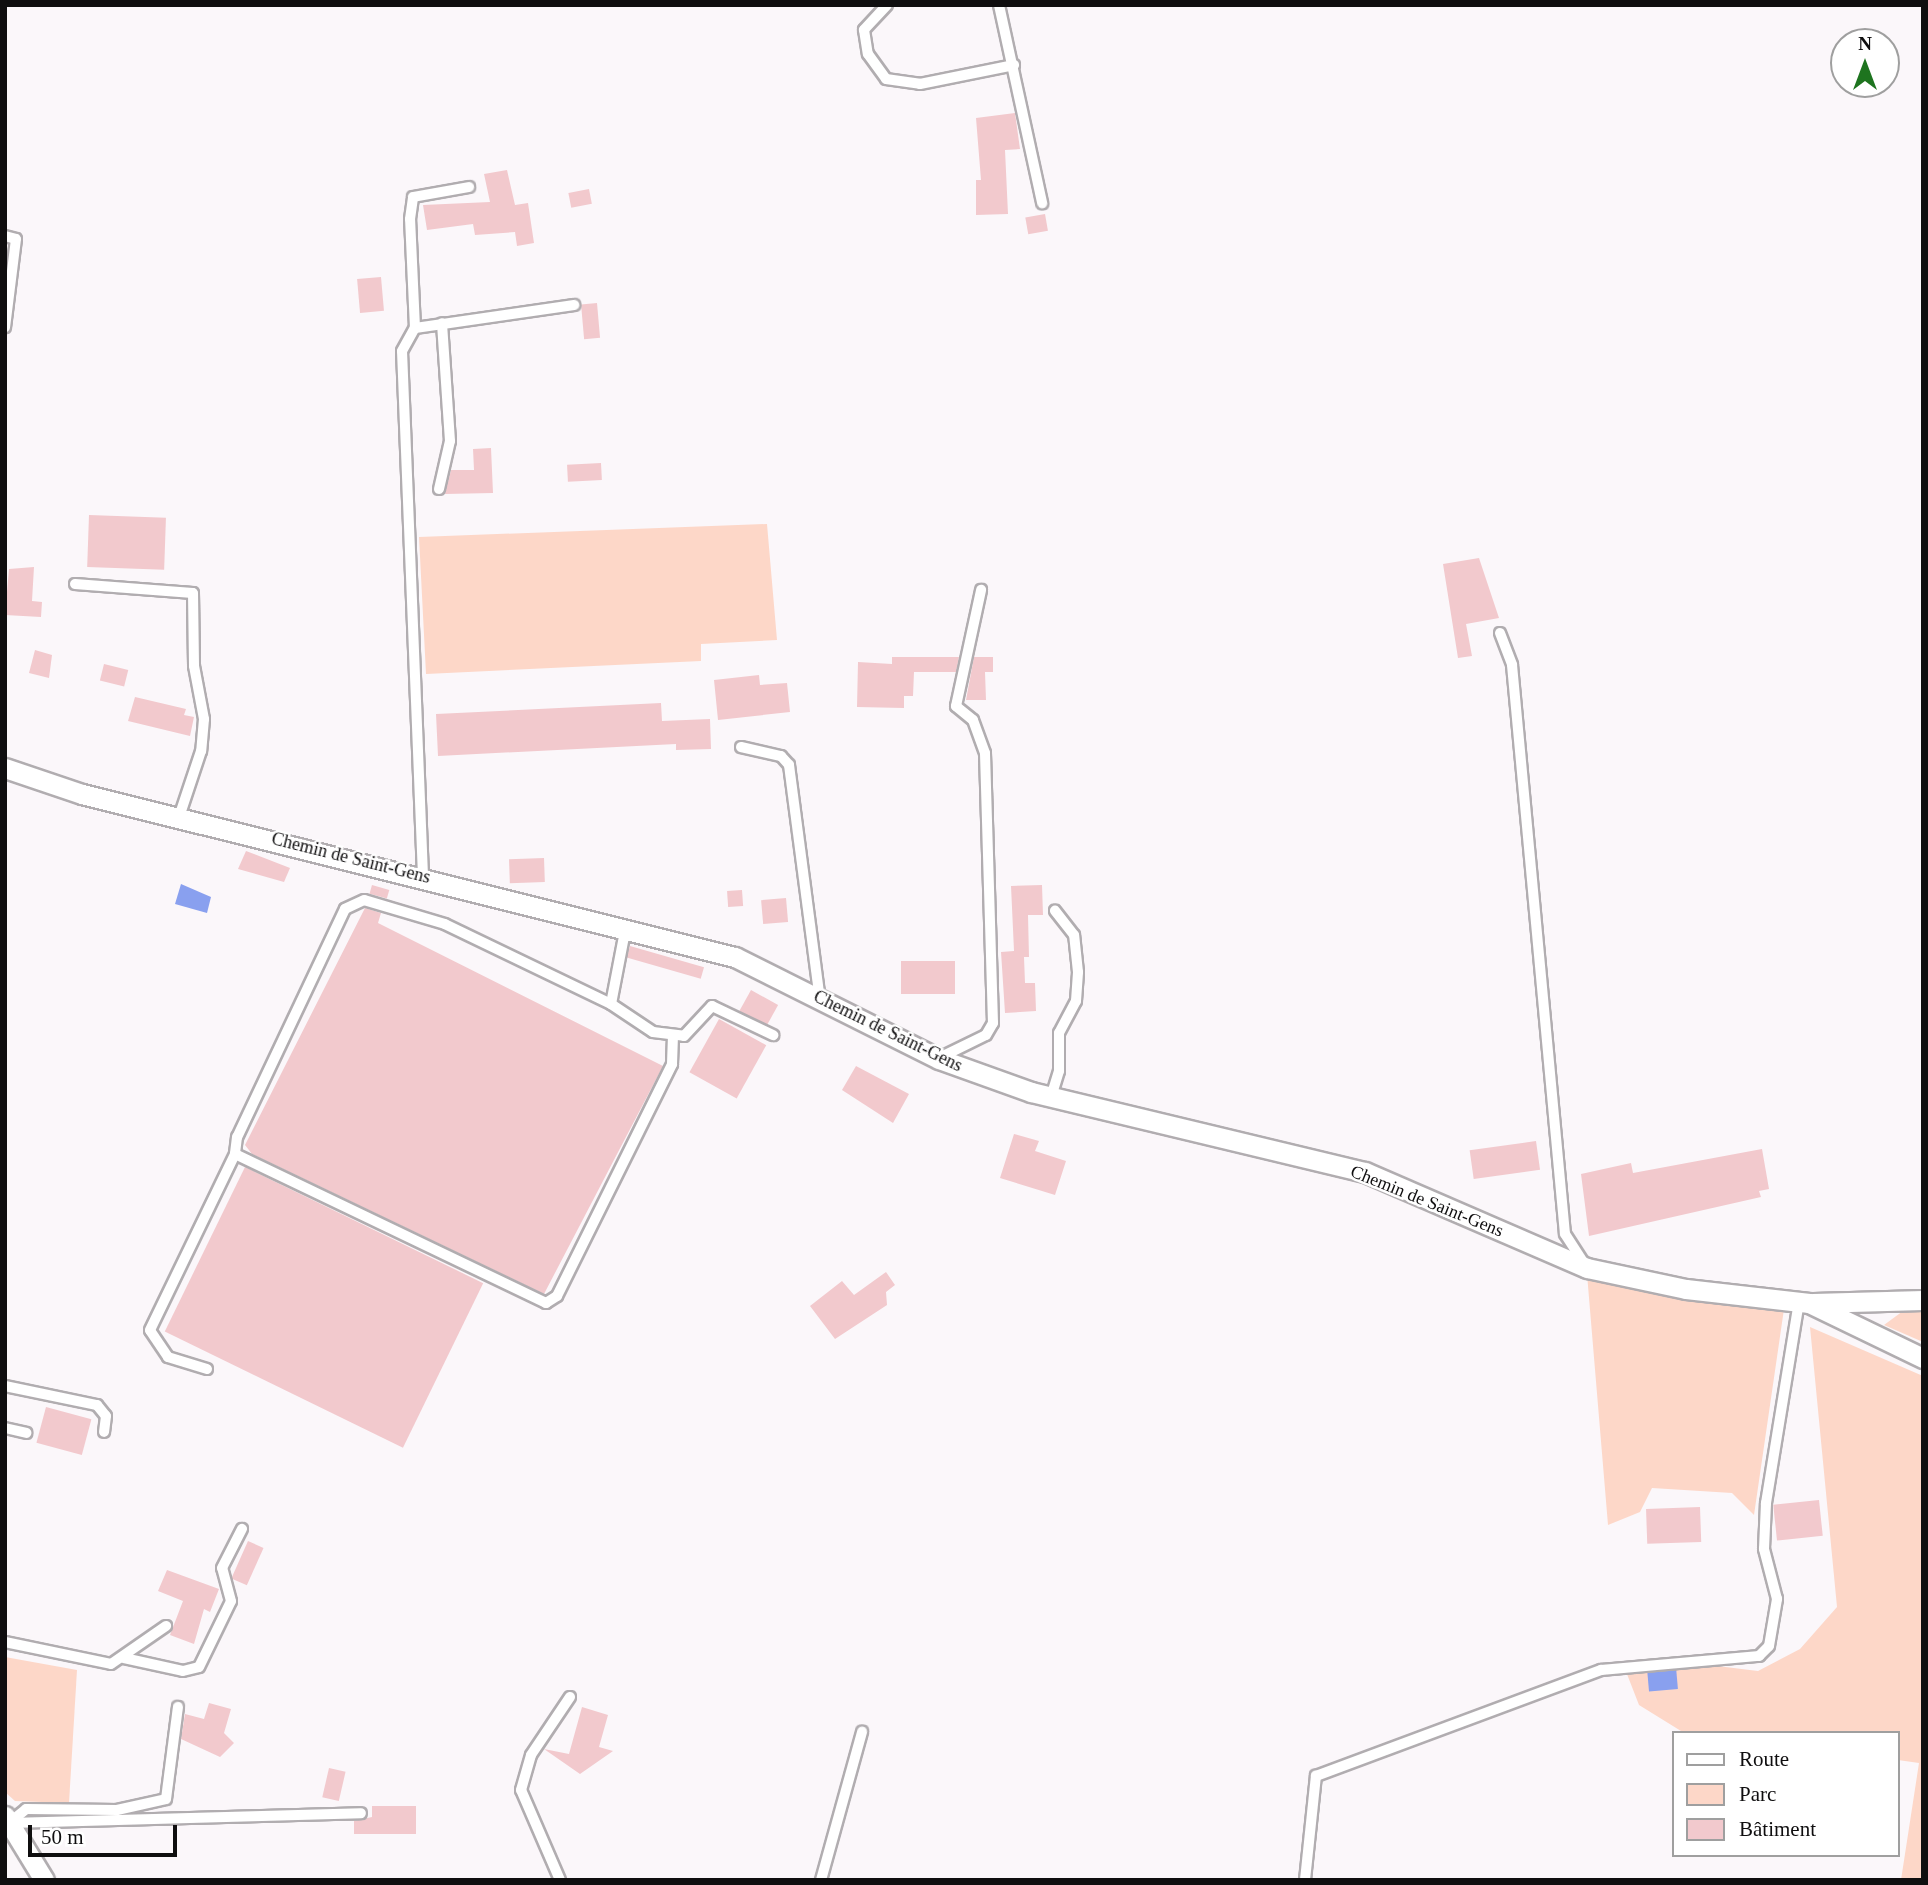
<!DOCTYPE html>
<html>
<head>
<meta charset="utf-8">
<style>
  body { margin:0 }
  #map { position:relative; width:1928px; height:1885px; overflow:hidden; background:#fbf7fa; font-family:Georgia,serif }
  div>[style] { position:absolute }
  .green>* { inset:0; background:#fdd7c8 }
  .water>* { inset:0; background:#89a0ef; transform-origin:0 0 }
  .building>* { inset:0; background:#f2c9cd; transform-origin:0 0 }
  .roads { filter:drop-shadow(2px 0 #b1adb0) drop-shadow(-2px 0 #b1adb0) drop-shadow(0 2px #b1adb0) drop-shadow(0 -2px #b1adb0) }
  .lane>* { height:10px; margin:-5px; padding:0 5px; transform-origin:5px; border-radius:5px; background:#fff }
  .street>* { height:19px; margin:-9.5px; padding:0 9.5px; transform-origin:9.5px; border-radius:9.5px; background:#fff }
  span { translate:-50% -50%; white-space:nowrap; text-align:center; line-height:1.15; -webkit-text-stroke:5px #fff; paint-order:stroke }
  .street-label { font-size:18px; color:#0f0e0f }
  .frame { position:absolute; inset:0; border:7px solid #0f0e0f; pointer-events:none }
  .legend { position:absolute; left:1672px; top:1731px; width:228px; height:126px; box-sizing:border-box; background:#fff; border:2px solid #9f9f9f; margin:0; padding:9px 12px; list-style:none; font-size:21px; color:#0f0e0f }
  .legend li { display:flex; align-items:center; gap:14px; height:35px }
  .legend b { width:35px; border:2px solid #9f9f9f }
  .north { position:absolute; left:1830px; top:28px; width:70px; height:70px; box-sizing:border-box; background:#fff; border:2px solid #9f9f9f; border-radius:50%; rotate:0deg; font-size:19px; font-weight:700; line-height:28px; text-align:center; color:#0f0e0f }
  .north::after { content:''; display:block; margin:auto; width:24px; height:32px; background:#1e741f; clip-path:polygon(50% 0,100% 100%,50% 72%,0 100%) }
  .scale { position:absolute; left:28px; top:1825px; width:149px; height:32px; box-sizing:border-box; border:4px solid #0f0e0f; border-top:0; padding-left:9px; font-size:21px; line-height:24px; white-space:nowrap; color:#0f0e0f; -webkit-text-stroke:5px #fff; paint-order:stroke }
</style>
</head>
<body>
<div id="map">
  <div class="green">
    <i style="clip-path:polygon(767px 524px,777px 640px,701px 644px,701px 661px,426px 674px,419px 537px)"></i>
    <i style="clip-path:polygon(1587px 1274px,1784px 1309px,1754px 1515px,1732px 1493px,1652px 1488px,1640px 1512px,1608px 1525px)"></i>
    <i style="clip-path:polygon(1923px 1308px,1923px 1342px,1884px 1325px,1903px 1311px)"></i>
    <i style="clip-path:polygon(1810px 1327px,1923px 1376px,1923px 1880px,1901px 1880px,1919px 1763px,1898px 1760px,1898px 1733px,1681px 1731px,1639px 1705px,1625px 1669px,1709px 1665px,1758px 1671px,1800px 1649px,1837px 1607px)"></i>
    <i style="clip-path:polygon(5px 1657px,77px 1670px,69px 1803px,15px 1801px,5px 1792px)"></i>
  </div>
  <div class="water">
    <i style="clip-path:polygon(181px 884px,211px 897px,207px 913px,175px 904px)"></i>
    <i style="left:1676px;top:1667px;width:22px;height:29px;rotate:85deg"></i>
  </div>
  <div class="building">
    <i style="clip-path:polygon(1015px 113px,1020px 149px,1005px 150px,1008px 214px,976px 215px,976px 180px,981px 180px,976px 118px)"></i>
    <i style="clip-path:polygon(507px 170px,515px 205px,528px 203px,534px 243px,517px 246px,515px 232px,475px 235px,473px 224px,427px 230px,423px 205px,490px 202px,484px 174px)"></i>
    <i style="left:589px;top:189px;width:15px;height:21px;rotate:79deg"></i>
    <i style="left:1045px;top:214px;width:17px;height:20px;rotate:80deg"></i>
    <i style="left:381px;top:277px;width:34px;height:24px;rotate:85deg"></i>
    <i style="left:597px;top:303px;width:35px;height:16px;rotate:85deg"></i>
    <i style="clip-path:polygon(491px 448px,493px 493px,445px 494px,451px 470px,474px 470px,473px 449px)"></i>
    <i style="left:601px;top:463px;width:17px;height:34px;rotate:87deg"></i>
    <i style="left:89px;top:515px;width:77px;height:52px;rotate:2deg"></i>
    <i style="clip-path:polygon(1479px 558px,1499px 618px,1466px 624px,1472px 656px,1458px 658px,1443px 564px)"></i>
    <i style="clip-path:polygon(34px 567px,32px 601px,42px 602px,41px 617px,5px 615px,9px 569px)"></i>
    <i style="clip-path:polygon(35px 650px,52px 655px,49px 678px,29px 673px)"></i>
    <i style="clip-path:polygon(892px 657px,959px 657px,956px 672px,914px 672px,913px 696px,904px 696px,904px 708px,857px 707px,858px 662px,892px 664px)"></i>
    <i style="clip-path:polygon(974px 657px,993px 657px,993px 672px,985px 672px,986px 700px,966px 700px)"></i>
    <i style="left:104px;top:664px;width:25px;height:17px;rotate:14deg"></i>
    <i style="clip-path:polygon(759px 675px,760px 685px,787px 683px,790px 712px,718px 720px,714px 680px)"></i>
    <i style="clip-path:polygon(135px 697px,186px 709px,184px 715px,194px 717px,190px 736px,128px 721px)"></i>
    <i style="clip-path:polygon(661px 703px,662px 721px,710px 719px,711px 749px,676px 750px,676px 744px,438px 756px,436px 714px)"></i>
    <i style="clip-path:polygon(246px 851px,290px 868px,284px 882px,238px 869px)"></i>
    <i style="left:544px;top:858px;width:24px;height:35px;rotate:88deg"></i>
    <i style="left:372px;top:885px;width:18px;height:9px;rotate:16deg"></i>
    <i style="clip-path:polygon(1042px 885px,1043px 915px,1028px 915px,1029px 957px,1024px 957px,1025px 983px,1035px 983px,1036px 1011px,1005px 1013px,1001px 952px,1014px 951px,1011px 886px)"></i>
    <i style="left:742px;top:890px;width:16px;height:15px;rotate:86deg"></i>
    <i style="left:786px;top:898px;width:24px;height:25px;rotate:85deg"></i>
    <i style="clip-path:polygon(365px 908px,381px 913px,378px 923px,663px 1066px,544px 1294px,252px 1154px,245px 1145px)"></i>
    <i style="left:630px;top:946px;width:77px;height:12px;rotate:16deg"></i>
    <i style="left:901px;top:961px;width:54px;height:33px"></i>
    <i style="left:751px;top:990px;width:31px;height:24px;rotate:29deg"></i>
    <i style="left:719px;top:1019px;width:54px;height:61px;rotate:29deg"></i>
    <i style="clip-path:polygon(856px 1066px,909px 1094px,893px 1123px,842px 1090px)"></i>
    <i style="clip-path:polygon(1014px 1134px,1039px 1141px,1035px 1151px,1066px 1161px,1055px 1195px,1000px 1178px)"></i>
    <i style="left:1536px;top:1141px;width:29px;height:67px;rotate:82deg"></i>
    <i style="clip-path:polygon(1762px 1149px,1769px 1189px,1759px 1191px,1761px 1197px,1589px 1236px,1581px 1174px,1631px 1163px,1633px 1173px)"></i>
    <i style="left:245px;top:1167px;width:265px;height:183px;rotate:26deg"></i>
    <i style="clip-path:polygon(886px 1272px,895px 1285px,886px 1292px,887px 1305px,835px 1339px,810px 1306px,842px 1281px,854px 1295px)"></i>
    <i style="left:46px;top:1407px;width:47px;height:37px;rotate:15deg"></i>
    <i style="left:1819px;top:1500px;width:36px;height:46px;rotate:84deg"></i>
    <i style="left:1700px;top:1507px;width:35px;height:54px;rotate:88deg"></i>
    <i style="left:248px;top:1541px;width:17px;height:41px;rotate:24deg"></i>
    <i style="clip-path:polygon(167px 1570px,219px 1589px,210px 1612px,204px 1609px,194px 1644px,170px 1635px,183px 1601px,158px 1591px)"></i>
    <i style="clip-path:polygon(209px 1703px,231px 1709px,224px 1733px,234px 1743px,220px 1757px,181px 1739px,185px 1714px,204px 1719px)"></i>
    <i style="clip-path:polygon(582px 1707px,608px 1715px,599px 1747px,613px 1751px,580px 1774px,544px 1749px,569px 1754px)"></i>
    <i style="left:329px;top:1768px;width:17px;height:30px;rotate:13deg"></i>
    <i style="clip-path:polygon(372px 1806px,416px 1806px,416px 1834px,354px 1834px,354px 1821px,372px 1817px)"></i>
  </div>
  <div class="roads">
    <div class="lane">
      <i style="left:887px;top:5px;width:34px;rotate:133deg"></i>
      <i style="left:864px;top:30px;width:24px;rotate:81deg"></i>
      <i style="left:868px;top:54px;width:31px;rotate:54deg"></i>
      <i style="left:886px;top:79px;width:34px;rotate:8deg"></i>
      <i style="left:920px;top:84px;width:96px;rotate:-11.4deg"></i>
      <i style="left:999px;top:5px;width:203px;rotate:77.7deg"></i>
      <i style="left:5px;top:236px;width:11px;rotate:15deg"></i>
      <i style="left:16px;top:239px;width:89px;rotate:97.1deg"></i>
      <i style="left:415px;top:328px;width:161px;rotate:-8.2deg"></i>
      <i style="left:439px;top:489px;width:49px;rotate:-77.1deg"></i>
      <i style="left:450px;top:441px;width:118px;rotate:-93.9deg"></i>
      <i style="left:75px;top:584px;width:118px;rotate:4.4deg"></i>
      <i style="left:193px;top:593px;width:73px;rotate:89.2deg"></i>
      <i style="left:194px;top:666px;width:54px;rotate:79.3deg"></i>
      <i style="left:204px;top:719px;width:32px;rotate:95deg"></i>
      <i style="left:201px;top:751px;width:70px;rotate:108.4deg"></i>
      <i style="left:1500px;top:633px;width:34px;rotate:69deg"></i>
      <i style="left:1512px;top:665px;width:571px;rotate:84.68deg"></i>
      <i style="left:1565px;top:1234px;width:33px;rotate:57deg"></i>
      <i style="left:741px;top:747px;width:41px;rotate:12.7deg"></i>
      <i style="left:781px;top:756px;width:12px;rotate:48deg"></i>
      <i style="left:789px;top:765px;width:236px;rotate:82.5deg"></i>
      <i style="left:423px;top:876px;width:525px;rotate:-92.29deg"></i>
      <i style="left:402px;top:351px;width:26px;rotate:-61deg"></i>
      <i style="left:415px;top:328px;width:109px;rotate:-92.6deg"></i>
      <i style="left:410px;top:219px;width:22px;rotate:-82deg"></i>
      <i style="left:413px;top:197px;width:57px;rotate:-10.1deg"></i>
      <i style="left:626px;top:926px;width:79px;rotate:100.9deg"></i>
      <i style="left:611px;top:1004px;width:50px;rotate:33.7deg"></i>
      <i style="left:653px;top:1032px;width:31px;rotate:7deg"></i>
      <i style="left:684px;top:1036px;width:41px;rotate:-47deg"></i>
      <i style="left:712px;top:1006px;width:68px;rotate:25.4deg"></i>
      <i style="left:611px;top:1004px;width:184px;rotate:-154.3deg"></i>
      <i style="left:445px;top:924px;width:84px;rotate:-163.5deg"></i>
      <i style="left:364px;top:900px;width:21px;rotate:155deg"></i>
      <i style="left:345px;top:909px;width:252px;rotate:115.3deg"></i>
      <i style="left:237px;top:1137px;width:17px;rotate:97deg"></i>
      <i style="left:235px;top:1154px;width:345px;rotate:25.6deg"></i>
      <i style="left:546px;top:1303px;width:13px;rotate:-32deg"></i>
      <i style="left:557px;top:1296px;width:259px;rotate:-63.6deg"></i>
      <i style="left:672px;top:1064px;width:29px;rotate:-88deg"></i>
      <i style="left:939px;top:1058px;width:52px;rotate:-26.1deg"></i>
      <i style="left:986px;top:1035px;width:14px;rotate:-60deg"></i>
      <i style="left:993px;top:1023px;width:270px;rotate:-91.7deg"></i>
      <i style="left:985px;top:753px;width:35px;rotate:-110deg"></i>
      <i style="left:973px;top:720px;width:22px;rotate:-141deg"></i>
      <i style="left:956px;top:706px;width:119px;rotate:-77.8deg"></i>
      <i style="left:1051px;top:1097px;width:27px;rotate:-73deg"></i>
      <i style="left:1059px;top:1071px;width:38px;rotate:-90deg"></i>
      <i style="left:1059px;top:1033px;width:36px;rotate:-62deg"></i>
      <i style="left:1076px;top:1001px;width:29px;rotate:-86deg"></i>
      <i style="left:1078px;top:972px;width:37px;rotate:-96deg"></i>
      <i style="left:1074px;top:935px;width:31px;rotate:-128deg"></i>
      <i style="left:207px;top:1369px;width:41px;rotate:-162.9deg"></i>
      <i style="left:168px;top:1357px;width:32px;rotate:-124deg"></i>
      <i style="left:150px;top:1330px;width:195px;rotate:-64.2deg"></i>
      <i style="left:5px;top:1386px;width:94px;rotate:11.7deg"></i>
      <i style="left:97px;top:1405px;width:14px;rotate:51deg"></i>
      <i style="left:106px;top:1416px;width:16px;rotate:97deg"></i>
      <i style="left:5px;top:1428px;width:22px;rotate:13deg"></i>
      <i style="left:5px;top:1642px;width:108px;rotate:11.7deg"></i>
      <i style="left:111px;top:1664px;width:67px;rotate:-34.6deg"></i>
      <i style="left:124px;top:1658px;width:60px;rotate:12.4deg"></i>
      <i style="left:183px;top:1671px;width:16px;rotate:-14deg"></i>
      <i style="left:199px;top:1667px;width:73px;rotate:-64.1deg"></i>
      <i style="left:231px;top:1601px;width:34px;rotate:-105deg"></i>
      <i style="left:222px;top:1568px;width:44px;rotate:-62.9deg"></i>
      <i style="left:9px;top:1823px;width:22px;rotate:-39deg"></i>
      <i style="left:26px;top:1809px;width:91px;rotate:0.6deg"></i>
      <i style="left:117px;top:1810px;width:50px;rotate:-12.7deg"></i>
      <i style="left:166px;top:1799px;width:93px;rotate:-82.6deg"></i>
      <i style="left:10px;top:1823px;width:351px;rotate:-1.6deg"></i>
      <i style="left:560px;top:1880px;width:98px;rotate:-113.4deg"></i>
      <i style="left:521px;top:1790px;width:36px;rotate:-74deg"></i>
      <i style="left:531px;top:1755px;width:70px;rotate:-56.1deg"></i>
      <i style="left:821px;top:1880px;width:154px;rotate:-74.5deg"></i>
      <i style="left:1305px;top:1880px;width:105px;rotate:-84deg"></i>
      <i style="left:1316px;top:1776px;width:304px;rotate:-20.4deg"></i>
      <i style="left:1601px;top:1670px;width:159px;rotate:-5.1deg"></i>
      <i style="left:1759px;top:1656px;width:14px;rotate:-45deg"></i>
      <i style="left:1769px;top:1646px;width:48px;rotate:-80.3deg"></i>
      <i style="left:1777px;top:1599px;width:52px;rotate:-104.6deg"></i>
      <i style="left:1764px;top:1549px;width:46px;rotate:-87.5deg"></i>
      <i style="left:1766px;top:1503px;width:204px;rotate:-80.7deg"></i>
    </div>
    <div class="street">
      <i style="left:5px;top:768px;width:81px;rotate:18.7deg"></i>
      <i style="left:82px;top:794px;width:673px;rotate:14.02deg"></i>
      <i style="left:735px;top:957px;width:228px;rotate:26.6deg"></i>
      <i style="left:939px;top:1059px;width:98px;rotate:19.7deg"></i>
      <i style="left:1031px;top:1092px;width:343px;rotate:13.5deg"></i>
      <i style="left:1365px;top:1172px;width:242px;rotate:23.4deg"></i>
      <i style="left:1587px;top:1268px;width:101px;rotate:12deg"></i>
      <i style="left:1686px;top:1289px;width:124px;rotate:6.5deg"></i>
      <i style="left:1809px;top:1303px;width:127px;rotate:25.8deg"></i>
      <i style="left:1813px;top:1303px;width:110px;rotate:-1.6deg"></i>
      <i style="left:5px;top:1816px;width:75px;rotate:58.6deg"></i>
    </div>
  </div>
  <div class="street-label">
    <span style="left:351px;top:858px;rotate:14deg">Chemin de Saint-Gens</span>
    <span style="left:888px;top:1031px;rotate:26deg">Chemin de Saint-Gens</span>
    <span style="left:1427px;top:1201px;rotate:22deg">Chemin de Saint-Gens</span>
  </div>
  <div class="frame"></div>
  <ul class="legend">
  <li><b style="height:9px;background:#fff"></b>Route</li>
  <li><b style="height:19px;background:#fdd7c8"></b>Parc</li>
  <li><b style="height:19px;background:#f2c9cd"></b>Bâtiment</li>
  </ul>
  <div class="north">N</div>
  <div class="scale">50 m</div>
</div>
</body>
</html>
